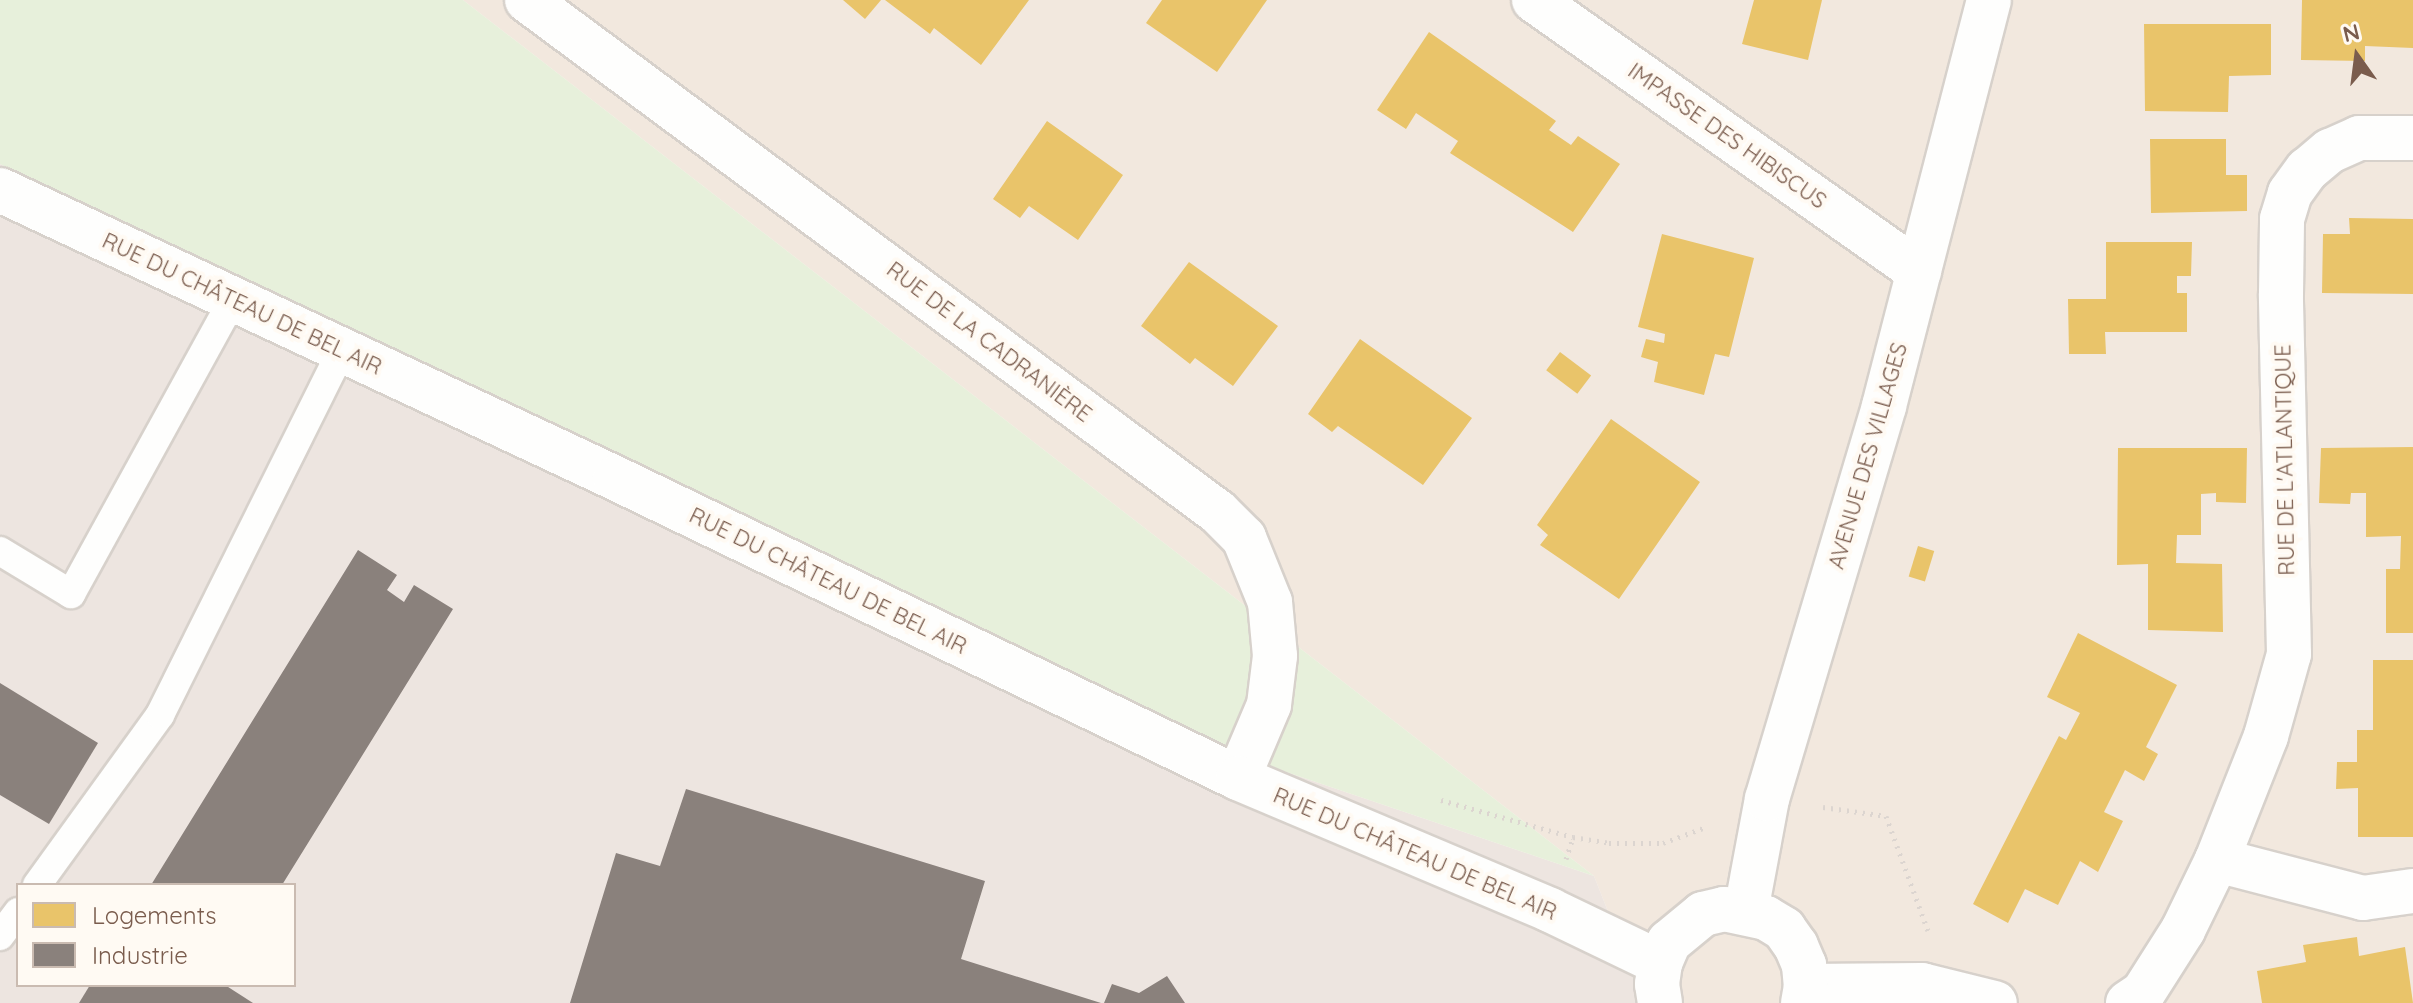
<!DOCTYPE html>
<html>
<head>
<meta charset="utf-8">
<style>
  body { margin:0 }
  #map { position:relative; width:2413px; height:1003px; overflow:hidden; background:#f9f5f0; font-family:Quicksand,sans-serif }
  div>[style] { position:absolute }
  .residential>* { inset:0; background:#f2e8de }
  .industrial>* { inset:0; background:#ede5e0 }
  .green>* { inset:0; background:#e7f0db }
  .homes>* { inset:0; background:#e9c46a; transform-origin:0 0 }
  .industry>* { inset:0; background:#8a817c }
  .path>* { height:5px; margin-top:-2.5px; transform-origin:0; background:repeating-linear-gradient(90deg,#dcd5d0 0 2px,transparent 0 8px) }
  .roads { filter:drop-shadow(2px 0 #d7d1cb) drop-shadow(-2px 0 #d7d1cb) drop-shadow(0 2px #d7d1cb) drop-shadow(0 -2px #d7d1cb) }
  .service>* { height:28px; margin:-14px; padding:0 14px; transform-origin:14px; border-radius:14px; background:#fefefd }
  .minor>* { height:44px; margin:-22px; padding:0 22px; transform-origin:22px; border-radius:22px; background:#fefefd }
  .tertiary>* { height:44px; margin:-22px; padding:0 22px; transform-origin:22px; border-radius:22px; background:#fefefd }
  span { translate:-50% -50%; white-space:nowrap; text-align:center; line-height:1.15; -webkit-text-stroke:8px #fffaf3; paint-order:stroke }
  .street-label { font-size:22px; color:#7a5c4d }
  .legend { position:absolute; left:16px; top:883px; width:280px; height:104px; box-sizing:border-box; background:#fffaf3; border:2px solid #cabbb1; margin:0; padding:10px 14px; list-style:none; font-size:24px; color:#7a5c4d }
  .legend li { display:flex; align-items:center; gap:16px; height:40px }
  .legend b { width:40px; border:2px solid #cabbb1 }
  .north { position:absolute; left:2317px; top:16px; width:80px; height:80px; -webkit-text-stroke:6px #fffaf3; paint-order:stroke; rotate:346deg; font-size:22px; font-weight:700; line-height:32px; text-align:center; color:#7a5c4d }
  .north::after { content:''; display:block; margin:auto; width:28px; height:36px; background:#7a5c4d; clip-path:polygon(50% 0,100% 100%,50% 72%,0 100%) }
</style>
</head>
<body>
<div id="map">
  <div class="residential">
    <i style="clip-path:polygon(463px 0,2413px 0,2413px 1003px,1644px 1003px,1594px 876px)"></i>
  </div>
  <div class="industrial">
    <i style="clip-path:polygon(evenodd,0 164px,1224px 751px,1594px 876px,1644px 1003px,0 1003px,0 164px,18px 885px,294px 885px,294px 985px,18px 985px,18px 885px)"></i>
  </div>
  <div class="green">
    <i style="clip-path:polygon(0 0,463px 0,1594px 876px,1224px 751px,0 164px)"></i>
  </div>
  <div class="homes">
    <i style="clip-path:polygon(843px 0,881px 0,865px 19px)"></i>
    <i style="clip-path:polygon(885px 0,1029px 0,981px 65px,934px 28px,930px 34px)"></i>
    <i style="clip-path:polygon(1162px 0,1267px 0,1217px 72px,1146px 23px)"></i>
    <i style="clip-path:polygon(1754px 0,1822px 0,1808px 60px,1742px 44px)"></i>
    <i style="clip-path:polygon(2302px 0,2413px 0,2413px 48px,2365px 46px,2365px 61px,2301px 60px)"></i>
    <i style="clip-path:polygon(2144px 24px,2271px 24px,2271px 75px,2229px 76px,2228px 112px,2145px 111px)"></i>
    <i style="clip-path:polygon(1429px 32px,1556px 121px,1549px 130px,1571px 145px,1578px 136px,1620px 164px,1573px 232px,1450px 153px,1458px 141px,1416px 113px,1406px 129px,1377px 110px)"></i>
    <i style="clip-path:polygon(1047px 121px,1123px 175px,1078px 240px,1029px 206px,1020px 218px,993px 199px)"></i>
    <i style="clip-path:polygon(2150px 139px,2226px 139px,2226px 175px,2247px 175px,2247px 211px,2151px 213px)"></i>
    <i style="clip-path:polygon(2349px 218px,2413px 219px,2413px 294px,2322px 293px,2323px 234px,2350px 234px)"></i>
    <i style="clip-path:polygon(1662px 234px,1754px 258px,1729px 357px,1715px 354px,1704px 395px,1654px 382px,1658px 362px,1641px 357px,1646px 339px,1664px 343px,1665px 334px,1638px 327px)"></i>
    <i style="clip-path:polygon(2106px 242px,2192px 242px,2191px 276px,2177px 276px,2177px 293px,2187px 293px,2187px 332px,2105px 332px,2106px 354px,2069px 354px,2068px 299px,2106px 299px)"></i>
    <i style="clip-path:polygon(1189px 262px,1278px 326px,1233px 386px,1195px 358px,1190px 364px,1141px 326px)"></i>
    <i style="clip-path:polygon(1360px 339px,1472px 418px,1423px 485px,1338px 426px,1332px 432px,1308px 414px)"></i>
    <i style="left:1560px;top:352px;width:39px;height:23px;rotate:37deg"></i>
    <i style="clip-path:polygon(1611px 419px,1700px 482px,1619px 599px,1540px 545px,1548px 535px,1537px 525px)"></i>
    <i style="clip-path:polygon(2413px 447px,2413px 633px,2386px 633px,2386px 569px,2400px 569px,2401px 536px,2366px 537px,2366px 493px,2351px 493px,2350px 504px,2319px 503px,2321px 448px)"></i>
    <i style="clip-path:polygon(2118px 448px,2247px 448px,2246px 503px,2216px 502px,2216px 493px,2201px 494px,2201px 535px,2177px 535px,2176px 563px,2222px 564px,2223px 632px,2148px 630px,2148px 564px,2117px 565px)"></i>
    <i style="left:1918px;top:546px;width:17px;height:32px;rotate:17deg"></i>
    <i style="clip-path:polygon(2078px 633px,2177px 685px,2146px 747px,2158px 754px,2144px 781px,2125px 770px,2104px 812px,2123px 821px,2098px 872px,2080px 861px,2058px 905px,2025px 889px,2008px 923px,1973px 904px,2059px 736px,2066px 740px,2080px 713px,2047px 697px)"></i>
    <i style="clip-path:polygon(2373px 660px,2413px 660px,2413px 837px,2358px 837px,2358px 788px,2336px 789px,2337px 762px,2357px 762px,2357px 730px,2373px 730px)"></i>
    <i style="clip-path:polygon(2357px 937px,2359px 956px,2405px 947px,2413px 1003px,2262px 1003px,2257px 971px,2306px 962px,2303px 945px)"></i>
  </div>
  <div class="industry">
    <i style="clip-path:polygon(358px 550px,397px 575px,387px 590px,404px 602px,414px 585px,453px 609px,282px 885px,151px 885px)"></i>
    <i style="clip-path:polygon(0 683px,98px 743px,49px 824px,0 795px)"></i>
    <i style="clip-path:polygon(686px 789px,985px 881px,961px 959px,1101px 1003px,570px 1003px,616px 853px,660px 866px)"></i>
    <i style="clip-path:polygon(1167px 976px,1185px 1003px,1104px 1003px,1112px 984px,1139px 993px)"></i>
    <i style="clip-path:polygon(90px 985px,225px 985px,253px 1003px,79px 1003px)"></i>
  </div>
  <div class="path">
    <i style="left:1441px;top:800px;width:137px;rotate:15.7deg"></i>
    <i style="left:1573px;top:837px;width:36px;rotate:9deg"></i>
    <i style="left:1609px;top:843px;width:54px"></i>
    <i style="left:1663px;top:843px;width:46px;rotate:-20.4deg"></i>
    <i style="left:1823px;top:807px;width:64px;rotate:8.1deg"></i>
    <i style="left:1886px;top:816px;width:122px;rotate:69.9deg"></i>
    <i style="left:1566px;top:859px;width:23px;rotate:-72deg"></i>
  </div>
  <div class="roads">
    <div class="service">
      <i style="left:0;top:551px;width:83px;rotate:31.2deg"></i>
      <i style="left:71px;top:594px;width:337px;rotate:-61.2deg"></i>
      <i style="left:37px;top:885px;width:210px;rotate:-54.1deg"></i>
      <i style="left:160px;top:715px;width:408px;rotate:-63.5deg"></i>
      <i style="left:0;top:936px;width:30px;rotate:-53deg"></i>
    </div>
    <div class="minor">
      <i style="left:527px;top:0;width:860px;rotate:36.54deg"></i>
      <i style="left:1218px;top:512px;width:37px;rotate:45deg"></i>
      <i style="left:1244px;top:538px;width:69px;rotate:67.9deg"></i>
      <i style="left:1270px;top:602px;width:54px;rotate:84.7deg"></i>
      <i style="left:1275px;top:656px;width:49px;rotate:97deg"></i>
      <i style="left:1269px;top:705px;width:79px;rotate:113deg"></i>
      <i style="left:1534px;top:0;width:471px;rotate:35.2deg"></i>
      <i style="left:0;top:190px;width:679px;rotate:25.09deg"></i>
      <i style="left:615px;top:478px;width:691px;rotate:25.71deg"></i>
      <i style="left:1238px;top:778px;width:339px;rotate:22.9deg"></i>
      <i style="left:1550px;top:910px;width:122px;rotate:25.7deg"></i>
      <i style="left:2217px;top:860px;width:151px;rotate:14.6deg"></i>
      <i style="left:2363px;top:898px;width:50px;rotate:-8deg"></i>
      <i style="left:1806px;top:986px;width:116px;rotate:-0.5deg"></i>
      <i style="left:1922px;top:985px;width:75px;rotate:13.9deg"></i>
      <i style="left:2128px;top:1003px;width:18px;rotate:-34deg"></i>
      <i style="left:2143px;top:993px;width:75px;rotate:-57.6deg"></i>
      <i style="left:2183px;top:930px;width:78px;rotate:-64.1deg"></i>
      <i style="left:2217px;top:860px;width:133px;rotate:-68.4deg"></i>
      <i style="left:2266px;top:736px;width:85px;rotate:-74.3deg"></i>
      <i style="left:2289px;top:654px;width:360px;rotate:-91.3deg"></i>
      <i style="left:2281px;top:294px;width:75px;rotate:-89.2deg"></i>
      <i style="left:2282px;top:219px;width:27px;rotate:-73deg"></i>
      <i style="left:2290px;top:193px;width:29px;rotate:-54deg"></i>
      <i style="left:2307px;top:170px;width:30px;rotate:-40deg"></i>
      <i style="left:2330px;top:151px;width:32px;rotate:-24deg"></i>
      <i style="left:2359px;top:138px;width:54px"></i>
    </div>
    <div class="tertiary">
      <i style="left:1746px;top:911px;width:114px;rotate:-79.4deg"></i>
      <i style="left:1767px;top:799px;width:410px;rotate:-73.4deg"></i>
      <i style="left:1884px;top:406px;width:419px;rotate:-75.5deg"></i>
      <i style="left:1660px;top:1003px;width:19px;rotate:-99deg"></i>
      <i style="left:1657px;top:984px;width:21px;rotate:-82deg"></i>
      <i style="left:1660px;top:963px;width:23px;rotate:-67deg"></i>
      <i style="left:1669px;top:942px;width:44px;rotate:-39.5deg"></i>
      <i style="left:1703px;top:914px;width:22px;rotate:-13deg"></i>
      <i style="left:1724px;top:909px;width:43px;rotate:12.1deg"></i>
      <i style="left:1766px;top:918px;width:21px;rotate:31deg"></i>
      <i style="left:1784px;top:929px;width:21px;rotate:55deg"></i>
      <i style="left:1796px;top:946px;width:21px;rotate:67deg"></i>
      <i style="left:1804px;top:965px;width:21px;rotate:85deg"></i>
      <i style="left:1806px;top:986px;width:17px;rotate:100deg"></i>
    </div>
  </div>
  <div class="street-label">
    <span style="left:1727px;top:136px;rotate:35deg">IMPASSE DES HIBISCUS</span>
    <span style="left:242px;top:304px;rotate:25deg">RUE DU CHÂTEAU DE BEL AIR</span>
    <span style="left:989px;top:342px;rotate:37deg">RUE DE LA CADRANIÈRE</span>
    <span style="left:1868px;top:456px;rotate:-74deg">AVENUE DES VILLAGES</span>
    <span style="left:2285px;top:460px;rotate:-91deg">RUE DE L'ATLANTIQUE</span>
    <span style="left:828px;top:581px;rotate:26deg">RUE DU CHÂTEAU DE BEL AIR</span>
    <span style="left:1415px;top:854px;rotate:23deg">RUE DU CHÂTEAU DE BEL AIR</span>
  </div>
  <ul class="legend">
  <li><b style="height:22px;background:#e9c46a"></b>Logements</li>
  <li><b style="height:22px;background:#8a817c"></b>Industrie</li>
  </ul>
  <div class="north">N</div>
</div>
</body>
</html>
